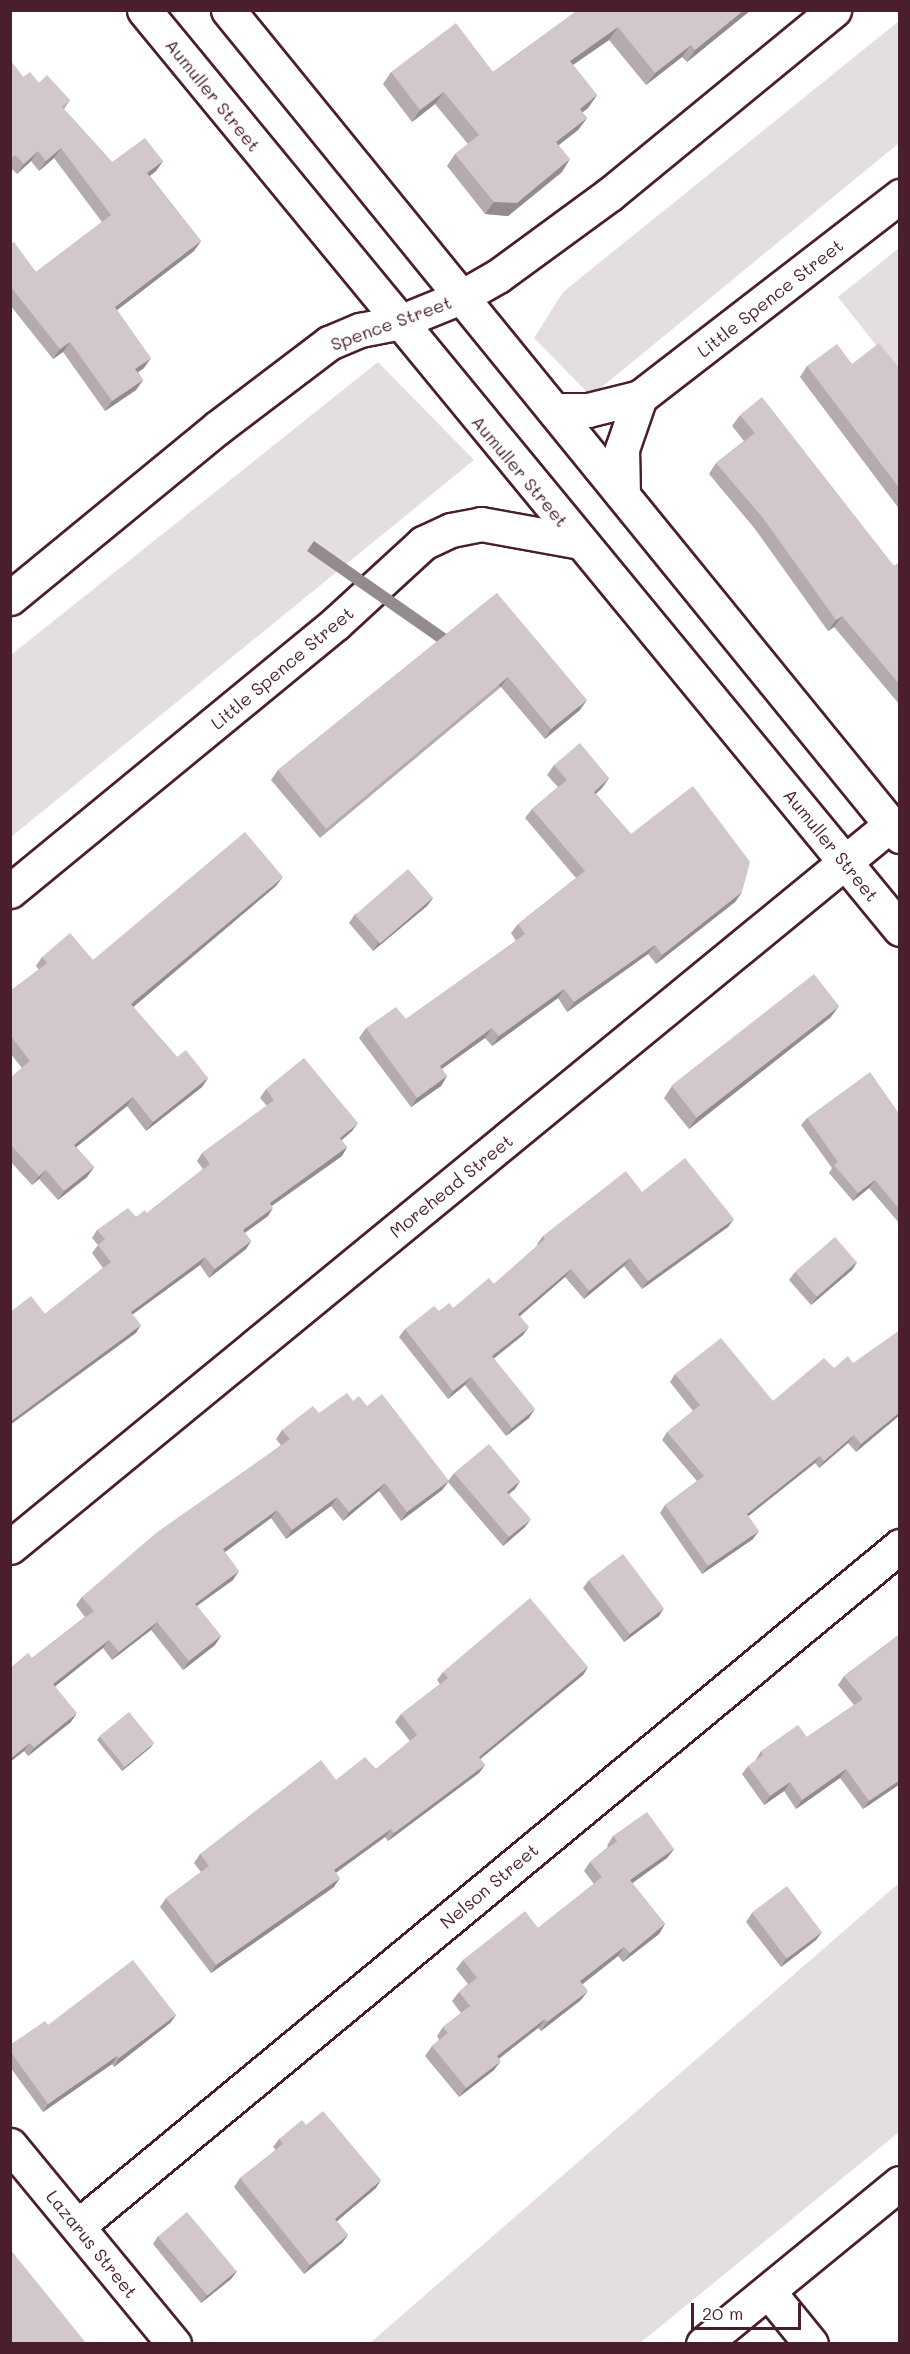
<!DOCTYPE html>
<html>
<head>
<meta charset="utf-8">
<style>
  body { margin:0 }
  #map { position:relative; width:910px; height:2354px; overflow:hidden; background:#fff; font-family:Mali,sans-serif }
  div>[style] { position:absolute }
  .green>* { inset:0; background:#e5dee0 }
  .roads { filter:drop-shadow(2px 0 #4a1f2b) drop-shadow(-2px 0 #4a1f2b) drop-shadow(0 2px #4a1f2b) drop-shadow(0 -2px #4a1f2b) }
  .minor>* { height:33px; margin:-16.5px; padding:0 16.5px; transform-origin:16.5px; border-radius:16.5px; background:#fff }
  .major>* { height:33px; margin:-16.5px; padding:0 16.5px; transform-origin:16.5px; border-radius:16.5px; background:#fff }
  .wall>* { inset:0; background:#b5abaf }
  .shaded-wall>* { inset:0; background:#938b8e; transform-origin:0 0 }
  .building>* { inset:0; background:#d2c7cb; transform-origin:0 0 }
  span { translate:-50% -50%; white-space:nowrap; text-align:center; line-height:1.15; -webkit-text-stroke:4.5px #fff; paint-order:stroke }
  .street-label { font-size:18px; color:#4a1f2b }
  .frame { position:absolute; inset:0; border:12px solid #4a1f2b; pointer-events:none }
  .scale { position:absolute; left:691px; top:2303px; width:110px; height:27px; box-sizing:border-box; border:3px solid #4a1f2b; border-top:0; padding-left:8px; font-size:18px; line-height:21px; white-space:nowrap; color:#4a1f2b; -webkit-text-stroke:4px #fff; paint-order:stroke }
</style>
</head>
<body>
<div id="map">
  <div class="green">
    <i style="clip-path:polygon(899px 21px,899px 143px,591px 396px,534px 338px,563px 292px)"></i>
    <i style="clip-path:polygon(899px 248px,899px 374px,838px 297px)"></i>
    <i style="clip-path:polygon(378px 362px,474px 460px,11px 837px,11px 655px)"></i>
    <i style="clip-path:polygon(899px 1883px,899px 2132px,640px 2343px,370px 2343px)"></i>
  </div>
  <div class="roads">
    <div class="minor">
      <i style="left:463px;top:296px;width:40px;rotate:-29.7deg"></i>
      <i style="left:498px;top:276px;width:139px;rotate:-36.2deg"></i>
      <i style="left:610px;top:194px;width:290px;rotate:-39.4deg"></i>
      <i style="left:554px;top:410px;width:34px"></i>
      <i style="left:588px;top:410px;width:54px;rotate:-14deg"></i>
      <i style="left:640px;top:397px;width:329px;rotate:-37.7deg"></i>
      <i style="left:623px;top:495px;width:46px;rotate:-91.2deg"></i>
      <i style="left:622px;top:449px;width:55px;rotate:-70.9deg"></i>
      <i style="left:10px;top:598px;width:268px;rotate:-39.4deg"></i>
      <i style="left:217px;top:428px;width:141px;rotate:-37.2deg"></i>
      <i style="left:329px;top:343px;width:34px;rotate:-23deg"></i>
      <i style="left:360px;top:330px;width:38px;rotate:-11deg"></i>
      <i style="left:10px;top:891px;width:421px;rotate:-39.4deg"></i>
      <i style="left:335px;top:624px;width:120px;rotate:-42.6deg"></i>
      <i style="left:423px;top:543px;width:31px;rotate:-25deg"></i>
      <i style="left:451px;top:530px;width:31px;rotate:-11deg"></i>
      <i style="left:481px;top:524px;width:101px;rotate:10.3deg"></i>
      <i style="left:10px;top:1547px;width:1138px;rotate:-39.37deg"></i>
      <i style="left:10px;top:2145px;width:258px;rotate:50.5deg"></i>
      <i style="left:78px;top:2226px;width:1067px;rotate:-39.6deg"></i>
      <i style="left:768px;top:2291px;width:68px;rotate:50.9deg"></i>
      <i style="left:703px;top:2344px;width:254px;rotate:-39.3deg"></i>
    </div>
    <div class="major">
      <i style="left:144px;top:10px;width:1190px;rotate:50.56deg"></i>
      <i style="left:228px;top:10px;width:1065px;rotate:50.87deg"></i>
      <i style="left:397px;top:323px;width:71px;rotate:-22.2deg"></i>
    </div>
  </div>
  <div class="wall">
    <i style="clip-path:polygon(578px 10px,751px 10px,687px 62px,682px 57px,646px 85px,609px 40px,573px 65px,597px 95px,588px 108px,582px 112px,587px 118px,578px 130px,559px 145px,562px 172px,508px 216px,485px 214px,447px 166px,455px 154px,468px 144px,435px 104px,412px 122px,383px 84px,391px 72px,493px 72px)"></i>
    <i style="clip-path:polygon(10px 60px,23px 77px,39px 83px,70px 100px,64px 109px,112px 162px,163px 161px,156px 171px,150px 176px,201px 241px,194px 251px,117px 310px,144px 368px,138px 372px,143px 380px,136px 390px,105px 411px,63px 352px,53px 359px,10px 305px,10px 244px,36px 272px,102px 222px,54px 158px,39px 171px,31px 161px,17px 174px,10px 167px)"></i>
    <i style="clip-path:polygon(852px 364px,900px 369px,900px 510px,800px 377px,807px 366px)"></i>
    <i style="clip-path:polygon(740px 415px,894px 566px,900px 562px,900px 705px,834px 627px,828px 631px,755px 529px,709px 474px,716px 463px,744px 441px,732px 426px)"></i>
    <i style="clip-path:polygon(497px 593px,580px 710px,545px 739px,501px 687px,320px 838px,271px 780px,278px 770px)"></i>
    <i style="clip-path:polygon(554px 765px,609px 778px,602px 788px,596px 794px,631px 834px,742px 892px,735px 902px,656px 964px,648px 954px,567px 1012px,558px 998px,492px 1046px,485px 1038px,442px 1069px,447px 1076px,441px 1086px,411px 1107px,359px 1038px,366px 1028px,406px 1019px,516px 941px,511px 933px,518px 924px,576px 878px,525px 818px,532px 809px,558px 787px,547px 775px)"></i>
    <i style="clip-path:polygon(276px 886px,133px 1007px,177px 1057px,208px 1078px,202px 1087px,146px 1131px,127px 1106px,76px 1147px,94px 1167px,87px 1177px,58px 1200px,39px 1179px,32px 1185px,10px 1161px,10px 1078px,22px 1068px,10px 1053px,10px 991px,39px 970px,36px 966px,42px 957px,93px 960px)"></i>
    <i style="clip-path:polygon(433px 898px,427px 906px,373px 951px,349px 923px,355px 914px)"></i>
    <i style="clip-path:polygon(831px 1017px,689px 1129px,664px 1098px,672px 1086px)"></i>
    <i style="clip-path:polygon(266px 1089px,352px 1131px,341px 1140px,347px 1147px,342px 1156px,272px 1206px,268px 1216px,245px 1233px,251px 1241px,246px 1249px,209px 1278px,200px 1265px,133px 1314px,136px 1333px,45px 1314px,103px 1268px,92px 1253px,98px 1245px,92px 1238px,97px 1230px,147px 1213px,203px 1169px,197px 1161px,202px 1153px,267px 1106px,260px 1098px)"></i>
    <i style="clip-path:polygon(900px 1115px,900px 1224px,869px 1188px,853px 1201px,829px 1173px,832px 1168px,801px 1125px,807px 1118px)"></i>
    <i style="clip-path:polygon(642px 1192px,728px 1227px,642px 1289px,624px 1266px,584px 1299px,565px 1277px,520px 1316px,523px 1335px,494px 1358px,529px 1418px,506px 1436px,465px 1385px,448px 1399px,399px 1337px,405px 1329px,453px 1308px,494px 1284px,538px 1245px,537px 1244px,543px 1236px)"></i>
    <i style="clip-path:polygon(857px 1262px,852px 1270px,811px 1305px,789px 1280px,795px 1272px)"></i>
    <i style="clip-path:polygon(834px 1368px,900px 1415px,856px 1452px,848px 1443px,819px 1468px,815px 1463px,748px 1516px,753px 1539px,702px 1574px,660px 1513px,665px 1505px,697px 1481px,662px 1440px,667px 1432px,693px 1411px,670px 1382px,675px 1374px,773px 1401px)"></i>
    <i style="clip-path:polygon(353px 1401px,367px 1406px,448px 1481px,454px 1473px,520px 1481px,515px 1489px,509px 1494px,525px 1527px,503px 1546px,448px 1482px,442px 1490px,401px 1521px,379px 1491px,343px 1521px,331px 1506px,286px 1539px,271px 1518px,225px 1552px,233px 1580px,197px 1606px,221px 1636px,215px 1645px,183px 1670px,151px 1630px,112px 1660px,103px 1648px,55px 1686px,71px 1722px,28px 1756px,24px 1751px,10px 1762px,10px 1668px,32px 1658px,85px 1617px,76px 1605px,82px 1597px,281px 1445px,276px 1439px,282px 1430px,319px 1413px)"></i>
    <i style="clip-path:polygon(589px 1580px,659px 1616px,624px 1642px,583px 1588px)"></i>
    <i style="clip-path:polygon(900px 1634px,900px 1784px,863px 1809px,840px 1778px,796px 1809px,784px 1791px,764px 1805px,742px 1774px,748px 1766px,755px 1761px,761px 1751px,807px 1737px,854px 1705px,838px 1685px,844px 1676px)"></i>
    <i style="clip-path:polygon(588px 1667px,583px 1675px,480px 1759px,485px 1765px,479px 1773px,388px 1841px,385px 1837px,336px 1873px,334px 1887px,211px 1973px,160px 1907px,166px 1898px,201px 1872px,194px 1863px,200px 1854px,336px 1780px,376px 1769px,410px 1741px,395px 1722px,401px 1714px,440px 1684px,437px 1680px,443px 1672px)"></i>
    <i style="clip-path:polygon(100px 1736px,151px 1747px,122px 1771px,97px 1740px)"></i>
    <i style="clip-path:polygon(613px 1836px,674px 1849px,667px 1858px,632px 1883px,665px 1924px,659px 1934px,623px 1962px,618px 1956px,582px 1984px,581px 2000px,541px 2031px,538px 2028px,499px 2059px,494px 2070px,459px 2097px,425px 2056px,432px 2046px,439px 2040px,437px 2036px,443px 2027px,461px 2013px,452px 2001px,459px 1992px,468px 1984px,456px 1969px,463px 1960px,538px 1928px,594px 1884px,584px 1871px,590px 1862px,608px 1847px,607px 1846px)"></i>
    <i style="clip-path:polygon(752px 1913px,822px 1932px,816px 1940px,781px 1967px,746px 1922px)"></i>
    <i style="clip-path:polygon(176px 2015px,170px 2023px,114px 2067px,112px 2064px,43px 2112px,10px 2067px,10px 2045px,48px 2025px)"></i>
    <i style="clip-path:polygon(306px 2125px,376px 2188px,337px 2221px,348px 2235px,342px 2243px,304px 2274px,234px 2187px,240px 2178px,276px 2150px,273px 2147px,279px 2139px)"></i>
    <i style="clip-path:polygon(158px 2236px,237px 2271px,231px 2279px,201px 2303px,153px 2244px)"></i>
  </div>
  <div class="shaded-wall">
    <i style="clip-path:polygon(744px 10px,751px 10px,687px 62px,695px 50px)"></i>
    <i style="clip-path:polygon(618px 27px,609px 40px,561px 73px,570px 61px)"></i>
    <i style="clip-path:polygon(691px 45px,682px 57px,646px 85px,655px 73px)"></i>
    <i style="clip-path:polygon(444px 92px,435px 104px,412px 122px,420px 110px)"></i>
    <i style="clip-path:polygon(597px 95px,588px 108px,571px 122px,580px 109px)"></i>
    <i style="clip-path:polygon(587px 118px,578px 130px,547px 154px,556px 142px)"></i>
    <i style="clip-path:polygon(61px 148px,54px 158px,39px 171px,46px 161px)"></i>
    <i style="clip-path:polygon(38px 151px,31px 161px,17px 174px,24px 164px)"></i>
    <i style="clip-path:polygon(570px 159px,562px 172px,508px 216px,485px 214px,494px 202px)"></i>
    <i style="clip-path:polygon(163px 161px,156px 171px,140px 183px,147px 173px)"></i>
    <i style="clip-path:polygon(201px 241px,194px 251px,108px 317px,115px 307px)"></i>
    <i style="clip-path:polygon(70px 342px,63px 352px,53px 359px,60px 349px)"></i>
    <i style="clip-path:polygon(151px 358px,144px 368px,128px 379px,135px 369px)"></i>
    <i style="clip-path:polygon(143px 380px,136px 390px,105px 411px,112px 401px)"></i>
    <i style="clip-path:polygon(842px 616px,834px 627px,828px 631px,836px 620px)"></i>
    <i style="left:508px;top:677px;width:12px;height:237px;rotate:125deg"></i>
    <i style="clip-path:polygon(587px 700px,580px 710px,545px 739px,551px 729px)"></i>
    <i style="clip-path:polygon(609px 778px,602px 788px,587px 801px,594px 792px)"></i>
    <i style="clip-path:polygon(283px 877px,276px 886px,125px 1014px,131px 1004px)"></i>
    <i style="clip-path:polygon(742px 892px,735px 902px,656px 964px,662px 955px)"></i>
    <i style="clip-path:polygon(433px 898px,427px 906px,373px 951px,378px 943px)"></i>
    <i style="clip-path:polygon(655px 945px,648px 954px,567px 1012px,574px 1002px)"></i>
    <i style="clip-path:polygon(564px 989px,558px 998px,492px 1046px,499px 1036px)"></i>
    <i style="clip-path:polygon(839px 1006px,831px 1017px,689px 1129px,697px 1117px)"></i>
    <i style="clip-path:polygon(492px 1028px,485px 1038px,433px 1075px,440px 1066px)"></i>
    <i style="clip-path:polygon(447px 1076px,441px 1086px,411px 1107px,417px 1098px)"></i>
    <i style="clip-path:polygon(208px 1078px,202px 1087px,146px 1131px,153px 1122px)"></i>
    <i style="clip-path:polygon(133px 1097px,127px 1106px,68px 1154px,74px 1145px)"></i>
    <i style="clip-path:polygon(358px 1123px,352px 1131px,334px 1147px,340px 1138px)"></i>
    <i style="clip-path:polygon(347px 1147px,342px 1156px,264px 1211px,270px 1203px)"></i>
    <i style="clip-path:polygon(94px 1167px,87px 1177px,58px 1200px,64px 1191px)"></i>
    <i style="clip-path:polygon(46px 1170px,39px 1179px,32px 1185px,39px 1176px)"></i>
    <i style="clip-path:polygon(875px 1180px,869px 1188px,853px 1201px,858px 1193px)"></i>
    <i style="clip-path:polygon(273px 1208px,268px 1216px,237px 1238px,243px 1230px)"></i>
    <i style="clip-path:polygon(734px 1219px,728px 1227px,642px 1289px,648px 1281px)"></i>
    <i style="clip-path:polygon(251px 1241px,246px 1249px,209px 1278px,215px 1269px)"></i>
    <i style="clip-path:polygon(205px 1257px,200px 1265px,125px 1320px,131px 1312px)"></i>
    <i style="clip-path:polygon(630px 1258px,624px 1266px,584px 1299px,589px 1291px)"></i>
    <i style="clip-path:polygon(857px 1262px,852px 1270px,811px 1305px,817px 1297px)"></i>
    <i style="clip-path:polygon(571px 1269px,565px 1277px,513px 1322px,518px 1314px)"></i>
    <i style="clip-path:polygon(141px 1325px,136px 1333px,10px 1425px,10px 1422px,14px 1418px)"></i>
    <i style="clip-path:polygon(529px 1327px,523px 1335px,487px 1364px,492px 1356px)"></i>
    <i style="clip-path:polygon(471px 1377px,465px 1385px,448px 1399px,453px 1391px)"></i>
    <i style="clip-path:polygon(535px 1409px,529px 1418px,506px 1436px,512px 1428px)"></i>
    <i style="clip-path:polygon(900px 1412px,900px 1415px,856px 1452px,861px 1444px)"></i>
    <i style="clip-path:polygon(854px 1435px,848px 1443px,819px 1468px,824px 1461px)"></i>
    <i style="clip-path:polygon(820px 1456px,815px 1463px,741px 1522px,747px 1514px)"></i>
    <i style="clip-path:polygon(449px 1481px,442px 1490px,401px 1521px,407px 1512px)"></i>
    <i style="clip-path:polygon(520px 1481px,515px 1489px,501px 1500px,507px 1492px)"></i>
    <i style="clip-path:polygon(385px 1483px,379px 1491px,343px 1521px,349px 1512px)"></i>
    <i style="clip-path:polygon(337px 1497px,331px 1506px,286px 1539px,292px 1530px)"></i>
    <i style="clip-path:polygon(277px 1510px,271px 1518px,217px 1558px,223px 1549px)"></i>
    <i style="clip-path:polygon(531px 1519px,525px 1527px,503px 1546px,509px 1537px)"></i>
    <i style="clip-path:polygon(759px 1531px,753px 1539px,702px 1574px,708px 1566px)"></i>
    <i style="clip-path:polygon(239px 1571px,233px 1580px,188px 1612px,195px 1604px)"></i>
    <i style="clip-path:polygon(664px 1608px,659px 1616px,624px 1642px,630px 1634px)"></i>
    <i style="clip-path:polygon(157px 1622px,151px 1630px,112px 1660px,119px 1652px)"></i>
    <i style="clip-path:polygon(221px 1636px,215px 1645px,183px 1670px,189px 1661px)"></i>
    <i style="clip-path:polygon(109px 1640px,103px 1648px,47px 1693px,53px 1684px)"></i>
    <i style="clip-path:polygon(588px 1667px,583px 1675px,473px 1765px,479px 1757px)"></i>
    <i style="clip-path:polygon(77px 1713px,71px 1722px,28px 1756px,34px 1748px)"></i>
    <i style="clip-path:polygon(30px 1743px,24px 1751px,10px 1762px,10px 1759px)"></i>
    <i style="clip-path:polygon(154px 1743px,151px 1747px,122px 1771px,125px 1767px)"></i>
    <i style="clip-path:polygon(485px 1765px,479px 1773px,388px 1841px,394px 1833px)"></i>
    <i style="clip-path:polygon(846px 1769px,840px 1778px,796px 1809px,802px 1800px)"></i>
    <i style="clip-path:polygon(900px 1780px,900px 1784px,863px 1809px,869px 1801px)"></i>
    <i style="clip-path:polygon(790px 1782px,784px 1791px,764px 1805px,770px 1796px)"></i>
    <i style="clip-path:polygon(391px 1829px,385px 1837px,328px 1878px,334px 1870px)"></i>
    <i style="clip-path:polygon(674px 1849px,667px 1858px,623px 1890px,630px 1880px)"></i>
    <i style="clip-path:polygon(340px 1878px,334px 1887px,211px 1973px,216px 1965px)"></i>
    <i style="clip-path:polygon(665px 1924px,659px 1934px,623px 1962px,630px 1953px)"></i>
    <i style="clip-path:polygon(822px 1932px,816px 1940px,781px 1967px,786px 1959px)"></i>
    <i style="clip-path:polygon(624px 1947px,618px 1956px,574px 1991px,580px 1981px)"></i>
    <i style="clip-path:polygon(588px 1991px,581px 2000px,541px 2031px,547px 2022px)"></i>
    <i style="clip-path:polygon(176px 2015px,170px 2023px,114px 2067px,119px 2058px)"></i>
    <i style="clip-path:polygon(545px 2019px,538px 2028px,490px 2065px,497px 2056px)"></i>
    <i style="clip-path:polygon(117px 2056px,112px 2064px,43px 2112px,48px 2104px)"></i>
    <i style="clip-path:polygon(501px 2061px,494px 2070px,459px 2097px,466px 2088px)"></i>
    <i style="clip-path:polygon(381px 2180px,376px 2188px,329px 2228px,335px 2219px)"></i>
    <i style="clip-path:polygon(348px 2235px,342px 2243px,304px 2274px,310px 2265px)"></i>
    <i style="clip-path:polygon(237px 2271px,231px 2279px,201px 2303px,207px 2295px)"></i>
  </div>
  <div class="building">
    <i style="clip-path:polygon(578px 10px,744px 10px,695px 50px,691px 45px,655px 73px,618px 27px,570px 61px,597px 95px,580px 109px,587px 118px,556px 142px,570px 159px,517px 203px,494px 202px,455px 154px,479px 135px,444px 92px,420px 110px,391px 72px,456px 23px,493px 72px)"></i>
    <i style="clip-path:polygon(10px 60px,23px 77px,30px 72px,39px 83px,47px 75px,70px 100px,62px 107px,112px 162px,145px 138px,163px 161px,147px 173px,201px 241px,115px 307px,151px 358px,135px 369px,143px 380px,112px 401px,70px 342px,60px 349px,10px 286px,10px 244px,14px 242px,36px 272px,111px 215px,61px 148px,46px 161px,38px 151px,24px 164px,15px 155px,10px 160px)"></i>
    <i style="clip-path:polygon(879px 343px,900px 369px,900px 489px,807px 366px,837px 344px,852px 364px)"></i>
    <i style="clip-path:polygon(762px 397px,894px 566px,900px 562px,900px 685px,842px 616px,836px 620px,763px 518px,716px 463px,755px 433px,740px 415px)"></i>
    <i style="clip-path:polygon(497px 593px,587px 700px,551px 729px,508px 677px,326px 829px,278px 770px)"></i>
    <i style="clip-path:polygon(580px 743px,609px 778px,594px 792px,631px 834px,693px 786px,750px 862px,742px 892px,662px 955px,655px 945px,574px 1002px,564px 989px,499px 1036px,492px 1028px,440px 1066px,447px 1076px,417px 1098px,366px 1028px,396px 1007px,406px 1019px,525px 934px,518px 924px,585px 871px,532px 809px,567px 780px,554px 765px)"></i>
    <i style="clip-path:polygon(245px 832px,283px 877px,131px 1004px,177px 1057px,186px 1050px,208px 1078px,153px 1122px,133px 1097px,74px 1145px,94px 1167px,64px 1191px,46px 1170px,39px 1176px,10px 1144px,10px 1078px,30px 1061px,10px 1035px,10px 991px,47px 963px,42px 957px,70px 933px,93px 960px)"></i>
    <i style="left:408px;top:869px;width:38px;height:70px;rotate:49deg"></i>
    <i style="left:814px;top:974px;width:41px;height:181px;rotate:52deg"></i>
    <i style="clip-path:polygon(304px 1058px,358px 1123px,340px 1138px,347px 1147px,270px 1203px,273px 1208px,243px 1230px,251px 1241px,215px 1269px,205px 1257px,131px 1312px,141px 1325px,10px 1422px,10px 1312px,31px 1296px,45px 1314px,111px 1262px,98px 1245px,105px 1239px,97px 1230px,128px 1208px,136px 1217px,145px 1210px,147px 1213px,210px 1164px,202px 1153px,274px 1100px,266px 1089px)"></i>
    <i style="clip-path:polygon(870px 1072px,900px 1115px,900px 1210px,875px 1180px,858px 1193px,834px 1165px,838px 1162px,807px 1118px)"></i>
    <i style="clip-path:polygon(685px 1158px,734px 1219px,648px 1281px,630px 1258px,589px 1291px,571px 1269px,518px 1314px,529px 1327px,492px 1356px,535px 1409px,512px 1428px,471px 1377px,453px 1391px,405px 1329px,434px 1306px,439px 1311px,449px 1303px,453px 1308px,489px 1278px,494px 1284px,545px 1239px,543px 1236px,626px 1171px,642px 1192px)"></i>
    <i style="left:835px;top:1237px;width:33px;height:53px;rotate:49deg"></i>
    <i style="clip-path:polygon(900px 1330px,900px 1412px,861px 1444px,854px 1435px,824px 1461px,820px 1456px,747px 1514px,759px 1531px,708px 1566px,665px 1505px,704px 1476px,667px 1432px,700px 1405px,675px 1374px,721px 1338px,773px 1401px,824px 1358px,834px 1368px,848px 1356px,853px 1363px)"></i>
    <i style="clip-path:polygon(347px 1393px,353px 1401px,359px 1396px,367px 1406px,382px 1394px,449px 1481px,407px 1512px,385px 1483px,349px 1512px,337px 1497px,292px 1530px,277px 1510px,223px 1549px,239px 1571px,195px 1604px,221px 1636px,189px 1661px,157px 1622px,119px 1652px,109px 1640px,53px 1684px,77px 1713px,34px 1748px,30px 1743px,10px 1759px,10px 1668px,28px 1653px,32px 1658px,94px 1611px,82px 1597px,156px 1533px,290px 1439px,282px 1430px,313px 1406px,319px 1413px)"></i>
    <i style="clip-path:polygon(489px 1444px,520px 1481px,507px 1492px,531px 1519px,509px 1537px,454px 1473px)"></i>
    <i style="left:623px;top:1554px;width:68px;height:43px;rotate:53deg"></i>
    <i style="clip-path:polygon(530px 1598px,588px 1667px,479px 1757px,485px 1765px,394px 1833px,391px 1829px,334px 1870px,340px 1878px,216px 1965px,166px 1898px,209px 1866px,200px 1854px,321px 1760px,336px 1780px,365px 1757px,376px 1769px,417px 1735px,401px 1714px,448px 1678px,443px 1672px)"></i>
    <i style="clip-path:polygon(900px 1634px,900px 1780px,869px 1801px,846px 1769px,802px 1800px,790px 1782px,770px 1796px,748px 1766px,763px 1755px,761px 1751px,798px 1725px,807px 1737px,863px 1699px,844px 1676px)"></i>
    <i style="left:129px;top:1712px;width:40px;height:38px;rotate:51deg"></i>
    <i style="clip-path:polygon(647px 1812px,674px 1849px,630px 1880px,665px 1924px,630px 1953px,624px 1947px,580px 1981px,588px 1991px,547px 2022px,545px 2019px,497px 2056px,501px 2061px,466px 2088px,432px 2046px,448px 2033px,443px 2027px,470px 2006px,459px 1992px,477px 1978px,463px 1960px,525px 1911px,538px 1928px,602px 1877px,590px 1862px,617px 1841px,613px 1836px)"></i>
    <i style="left:787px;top:1886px;width:58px;height:44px;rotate:53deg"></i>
    <i style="clip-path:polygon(133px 1960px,176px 2015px,119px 2058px,117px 2056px,48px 2104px,10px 2051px,10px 2045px,45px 2021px,48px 2025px)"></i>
    <i style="clip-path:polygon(323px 2111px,381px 2180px,335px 2219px,348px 2235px,310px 2265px,240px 2178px,283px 2144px,279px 2139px,302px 2120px,306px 2125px)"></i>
    <i style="left:187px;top:2212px;width:77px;height:38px;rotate:50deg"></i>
    <i style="clip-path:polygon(10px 2249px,86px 2343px,10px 2343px)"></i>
  </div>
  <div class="street-label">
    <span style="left:213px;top:95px;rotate:51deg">Aumuller Street</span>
    <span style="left:770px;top:298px;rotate:-38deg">Little Spence Street</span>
    <span style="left:391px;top:323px;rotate:-20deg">Spence Street</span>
    <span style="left:520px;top:471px;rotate:50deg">Aumuller Street</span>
    <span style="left:282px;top:668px;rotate:-40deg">Little Spence Street</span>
    <span style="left:831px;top:845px;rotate:51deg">Aumuller Street</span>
    <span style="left:451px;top:1186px;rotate:-39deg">Morehead Street</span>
    <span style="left:489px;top:1886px;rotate:-40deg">Nelson Street</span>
    <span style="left:92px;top:2244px;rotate:51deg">Lazarus Street</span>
  </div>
  <div class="frame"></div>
  <div class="scale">20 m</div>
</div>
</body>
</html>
